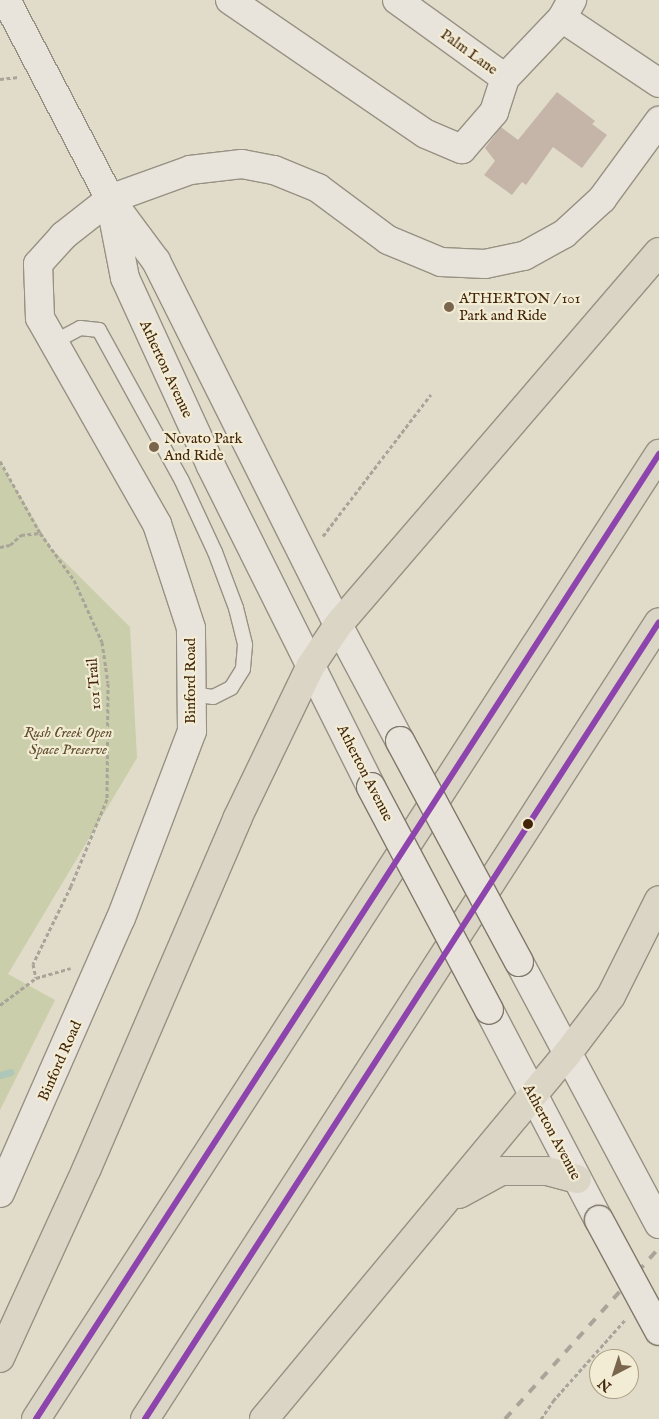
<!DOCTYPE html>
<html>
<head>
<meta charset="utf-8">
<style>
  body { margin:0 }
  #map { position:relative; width:659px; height:1419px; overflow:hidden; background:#e1dcc9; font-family:"IM FELL English",serif }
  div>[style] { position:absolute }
  .green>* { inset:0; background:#cbceaa }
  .stream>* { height:7px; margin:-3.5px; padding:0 3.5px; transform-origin:3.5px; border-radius:3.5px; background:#aec7b8 }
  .building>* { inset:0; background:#c5b5a8 }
  .path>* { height:3px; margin-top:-1.5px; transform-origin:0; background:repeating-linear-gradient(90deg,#a9a499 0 4px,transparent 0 6.5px) }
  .roads { filter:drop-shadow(1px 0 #979183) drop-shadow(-1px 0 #979183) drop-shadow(0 1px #979183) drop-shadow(0 -1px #979183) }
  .service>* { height:14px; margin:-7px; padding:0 7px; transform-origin:7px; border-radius:7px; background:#e8e4db }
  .minor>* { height:28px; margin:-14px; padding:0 14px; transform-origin:14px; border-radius:14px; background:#e8e4db }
  .secondary>* { height:28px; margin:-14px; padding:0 14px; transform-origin:14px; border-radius:14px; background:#e8e4db }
  .motorway>* { height:28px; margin:-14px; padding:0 14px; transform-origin:14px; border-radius:14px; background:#dbd5c6 }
  .rail>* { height:4px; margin-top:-2px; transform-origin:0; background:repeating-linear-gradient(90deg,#a9a499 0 9px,transparent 0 18px) }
  .bridges { filter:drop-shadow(1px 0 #80786a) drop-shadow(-1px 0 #80786a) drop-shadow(0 1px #80786a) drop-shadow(0 -1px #80786a) }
  .secondary-bridge>* { height:28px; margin:-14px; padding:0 14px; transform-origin:14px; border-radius:14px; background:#e8e4db }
  .bus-1>* { height:6px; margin:-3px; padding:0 3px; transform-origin:3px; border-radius:3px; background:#8e44ad }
  .dots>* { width:14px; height:14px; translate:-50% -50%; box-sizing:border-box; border:2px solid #f2ecd5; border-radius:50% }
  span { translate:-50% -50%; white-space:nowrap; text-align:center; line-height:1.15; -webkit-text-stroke:4.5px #f2ecd5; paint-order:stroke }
  .street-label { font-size:15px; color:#43260a }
  .poi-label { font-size:15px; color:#43260a }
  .left { translate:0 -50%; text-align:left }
  .park-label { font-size:15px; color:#604d2c; font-style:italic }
  .north { position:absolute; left:589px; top:1349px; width:50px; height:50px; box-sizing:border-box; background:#f2ecd5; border:1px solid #ac9d84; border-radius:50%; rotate:220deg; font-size:14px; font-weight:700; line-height:20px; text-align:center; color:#43260a }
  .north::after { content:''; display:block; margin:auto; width:18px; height:22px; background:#7a664d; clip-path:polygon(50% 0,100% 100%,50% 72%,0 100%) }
</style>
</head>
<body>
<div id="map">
  <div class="green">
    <i style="clip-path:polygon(0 462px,51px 548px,130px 627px,137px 758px,8px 974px,55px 1000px,0 1110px)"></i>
  </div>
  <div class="stream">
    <i style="left:0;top:1075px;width:11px;rotate:-15deg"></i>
  </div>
  <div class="building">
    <i style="clip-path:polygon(557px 92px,595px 121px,592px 124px,607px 135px,582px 168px,553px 147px,526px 185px,522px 182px,512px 195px,484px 175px,495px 161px,485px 148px,501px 127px,518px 140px)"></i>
  </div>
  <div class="path">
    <i style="left:0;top:79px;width:19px;rotate:-6deg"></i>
    <i style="left:0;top:461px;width:82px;rotate:60.9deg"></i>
    <i style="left:40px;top:533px;width:58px;rotate:54.1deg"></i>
    <i style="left:74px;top:580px;width:68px;rotate:65.7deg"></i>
    <i style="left:102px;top:642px;width:41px;rotate:81.7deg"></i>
    <i style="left:108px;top:683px;width:116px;rotate:90.5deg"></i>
    <i style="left:107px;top:799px;width:94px;rotate:112.5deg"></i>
    <i style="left:71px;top:886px;width:87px;rotate:116deg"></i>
    <i style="left:33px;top:964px;width:14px;rotate:78deg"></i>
    <i style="left:323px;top:536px;width:178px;rotate:-52.7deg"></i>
    <i style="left:0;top:547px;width:10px;rotate:-11deg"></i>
    <i style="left:10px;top:545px;width:15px;rotate:-42deg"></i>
    <i style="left:21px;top:535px;width:19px;rotate:-6deg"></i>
    <i style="left:0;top:1005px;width:45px;rotate:-36.9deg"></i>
    <i style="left:36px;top:978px;width:36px;rotate:-16deg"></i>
    <i style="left:541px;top:1419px;width:22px;rotate:-56deg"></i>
    <i style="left:553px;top:1401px;width:108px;rotate:-48.4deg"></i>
  </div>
  <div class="roads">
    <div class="service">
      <i style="left:54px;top:342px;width:30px;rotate:-28deg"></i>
      <i style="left:80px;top:328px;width:19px;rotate:6deg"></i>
      <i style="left:99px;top:330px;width:172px;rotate:61.2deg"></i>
      <i style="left:182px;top:481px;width:78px;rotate:65.1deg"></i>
      <i style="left:215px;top:552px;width:60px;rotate:69.4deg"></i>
      <i style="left:236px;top:608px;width:38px;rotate:76deg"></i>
      <i style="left:245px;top:645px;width:24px;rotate:95deg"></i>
      <i style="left:243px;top:669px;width:22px;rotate:122deg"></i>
      <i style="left:231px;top:688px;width:20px;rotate:153deg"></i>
      <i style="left:213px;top:697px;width:22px;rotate:-172deg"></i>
    </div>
    <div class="minor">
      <i style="left:230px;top:0;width:237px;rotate:34.4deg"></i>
      <i style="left:426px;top:134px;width:39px;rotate:23deg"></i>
      <i style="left:462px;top:149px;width:49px;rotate:-49.1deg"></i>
      <i style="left:494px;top:112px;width:36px;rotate:-72deg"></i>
      <i style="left:397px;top:0;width:133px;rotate:35.8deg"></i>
      <i style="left:505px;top:78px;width:83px;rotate:-46.5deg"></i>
      <i style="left:562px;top:18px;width:21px;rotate:-61deg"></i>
      <i style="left:562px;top:18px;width:117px;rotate:33.8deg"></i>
      <i style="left:0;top:1193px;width:300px;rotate:-66.3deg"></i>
      <i style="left:121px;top:918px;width:200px;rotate:-69.2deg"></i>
      <i style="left:192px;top:731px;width:103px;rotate:-90.6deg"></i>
      <i style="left:191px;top:628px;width:109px;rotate:-108.1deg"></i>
      <i style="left:157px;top:524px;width:237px;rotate:-119.6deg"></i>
      <i style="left:40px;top:318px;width:54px;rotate:-92.1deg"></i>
      <i style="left:38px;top:264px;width:38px;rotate:-48deg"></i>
      <i style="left:63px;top:236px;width:60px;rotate:-38.2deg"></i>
      <i style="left:110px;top:199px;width:85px;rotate:-19.9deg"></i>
      <i style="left:190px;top:170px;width:52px;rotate:-6.6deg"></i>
      <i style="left:242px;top:164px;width:33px;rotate:11deg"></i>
      <i style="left:274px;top:170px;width:48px;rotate:22.2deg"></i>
      <i style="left:318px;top:188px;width:87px;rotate:36.6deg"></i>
      <i style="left:388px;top:240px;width:57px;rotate:22.5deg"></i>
      <i style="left:441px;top:262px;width:44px;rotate:2.6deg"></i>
      <i style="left:485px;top:264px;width:40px;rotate:-12deg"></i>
      <i style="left:524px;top:256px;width:46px;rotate:-28.8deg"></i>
      <i style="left:564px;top:234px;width:52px;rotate:-42.6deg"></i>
      <i style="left:602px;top:199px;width:97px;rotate:-53.8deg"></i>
    </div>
    <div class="secondary">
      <i style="left:6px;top:0;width:225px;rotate:62.4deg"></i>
      <i style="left:110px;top:199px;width:77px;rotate:53.4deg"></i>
      <i style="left:156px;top:261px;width:407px;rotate:63.4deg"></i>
      <i style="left:338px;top:625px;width:132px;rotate:61.9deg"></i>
      <i style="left:111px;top:206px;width:73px;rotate:79deg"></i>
      <i style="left:125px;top:278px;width:207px;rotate:65.4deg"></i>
      <i style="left:211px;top:466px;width:359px;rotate:63.5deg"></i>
      <i style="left:519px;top:962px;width:297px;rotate:61.9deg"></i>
      <i style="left:489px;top:1010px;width:237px;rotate:62.4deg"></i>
    </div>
    <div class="motorway">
      <i style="left:459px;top:1194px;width:48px;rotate:-28.7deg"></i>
      <i style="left:501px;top:1171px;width:46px"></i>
      <i style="left:547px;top:1171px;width:31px;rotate:15deg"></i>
      <i style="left:0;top:1358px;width:209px;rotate:-65.4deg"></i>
      <i style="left:87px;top:1168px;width:380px;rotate:-66.7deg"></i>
      <i style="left:237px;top:819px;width:169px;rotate:-64.3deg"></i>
      <i style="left:310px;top:667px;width:50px;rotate:-56.3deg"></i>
      <i style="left:338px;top:625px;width:492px;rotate:-49.3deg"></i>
      <i style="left:36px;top:1419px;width:1149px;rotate:-57.15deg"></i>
      <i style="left:145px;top:1419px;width:948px;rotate:-57.18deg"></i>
      <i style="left:264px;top:1419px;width:474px;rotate:-50.3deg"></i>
      <i style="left:567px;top:1054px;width:73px;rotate:-52.8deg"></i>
      <i style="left:611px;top:996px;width:107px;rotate:-63.4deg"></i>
    </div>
  </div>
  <div class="rail">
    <i style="left:505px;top:1419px;width:230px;rotate:-48deg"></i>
  </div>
  <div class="bridges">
    <div class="secondary-bridge">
      <i style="left:400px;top:741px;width:251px;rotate:61.7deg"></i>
      <i style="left:371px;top:787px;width:252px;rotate:62.1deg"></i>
      <i style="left:599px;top:1220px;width:126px;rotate:61.6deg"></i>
    </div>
  </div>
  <div class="bus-1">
    <i style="left:36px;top:1419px;width:1149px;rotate:-57.15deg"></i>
    <i style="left:145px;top:1419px;width:948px;rotate:-57.18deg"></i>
  </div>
  <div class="dots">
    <i style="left:449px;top:307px;background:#7a664d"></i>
    <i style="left:154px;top:447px;background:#7a664d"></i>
    <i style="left:528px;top:824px;background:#43260a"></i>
  </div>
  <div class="street-label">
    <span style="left:469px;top:52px;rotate:36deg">Palm Lane</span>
    <span style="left:166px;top:369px;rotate:65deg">Atherton Avenue</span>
    <span style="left:191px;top:681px;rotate:-90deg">Binford Road</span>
    <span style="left:94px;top:684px;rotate:-94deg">101 Trail</span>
    <span style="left:365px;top:773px;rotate:63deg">Atherton Avenue</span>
    <span style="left:60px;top:1061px;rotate:-66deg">Binford Road</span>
    <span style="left:552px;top:1132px;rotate:62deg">Atherton Avenue</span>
  </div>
  <div class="poi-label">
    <span class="left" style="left:459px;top:307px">ATHERTON / 101<br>Park and Ride</span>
    <span class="left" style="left:164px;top:447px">Novato Park<br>And Ride</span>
  </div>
  <div class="park-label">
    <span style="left:68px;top:741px">Rush Creek Open<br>Space Preserve</span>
  </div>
  <div class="north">N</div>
</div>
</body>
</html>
